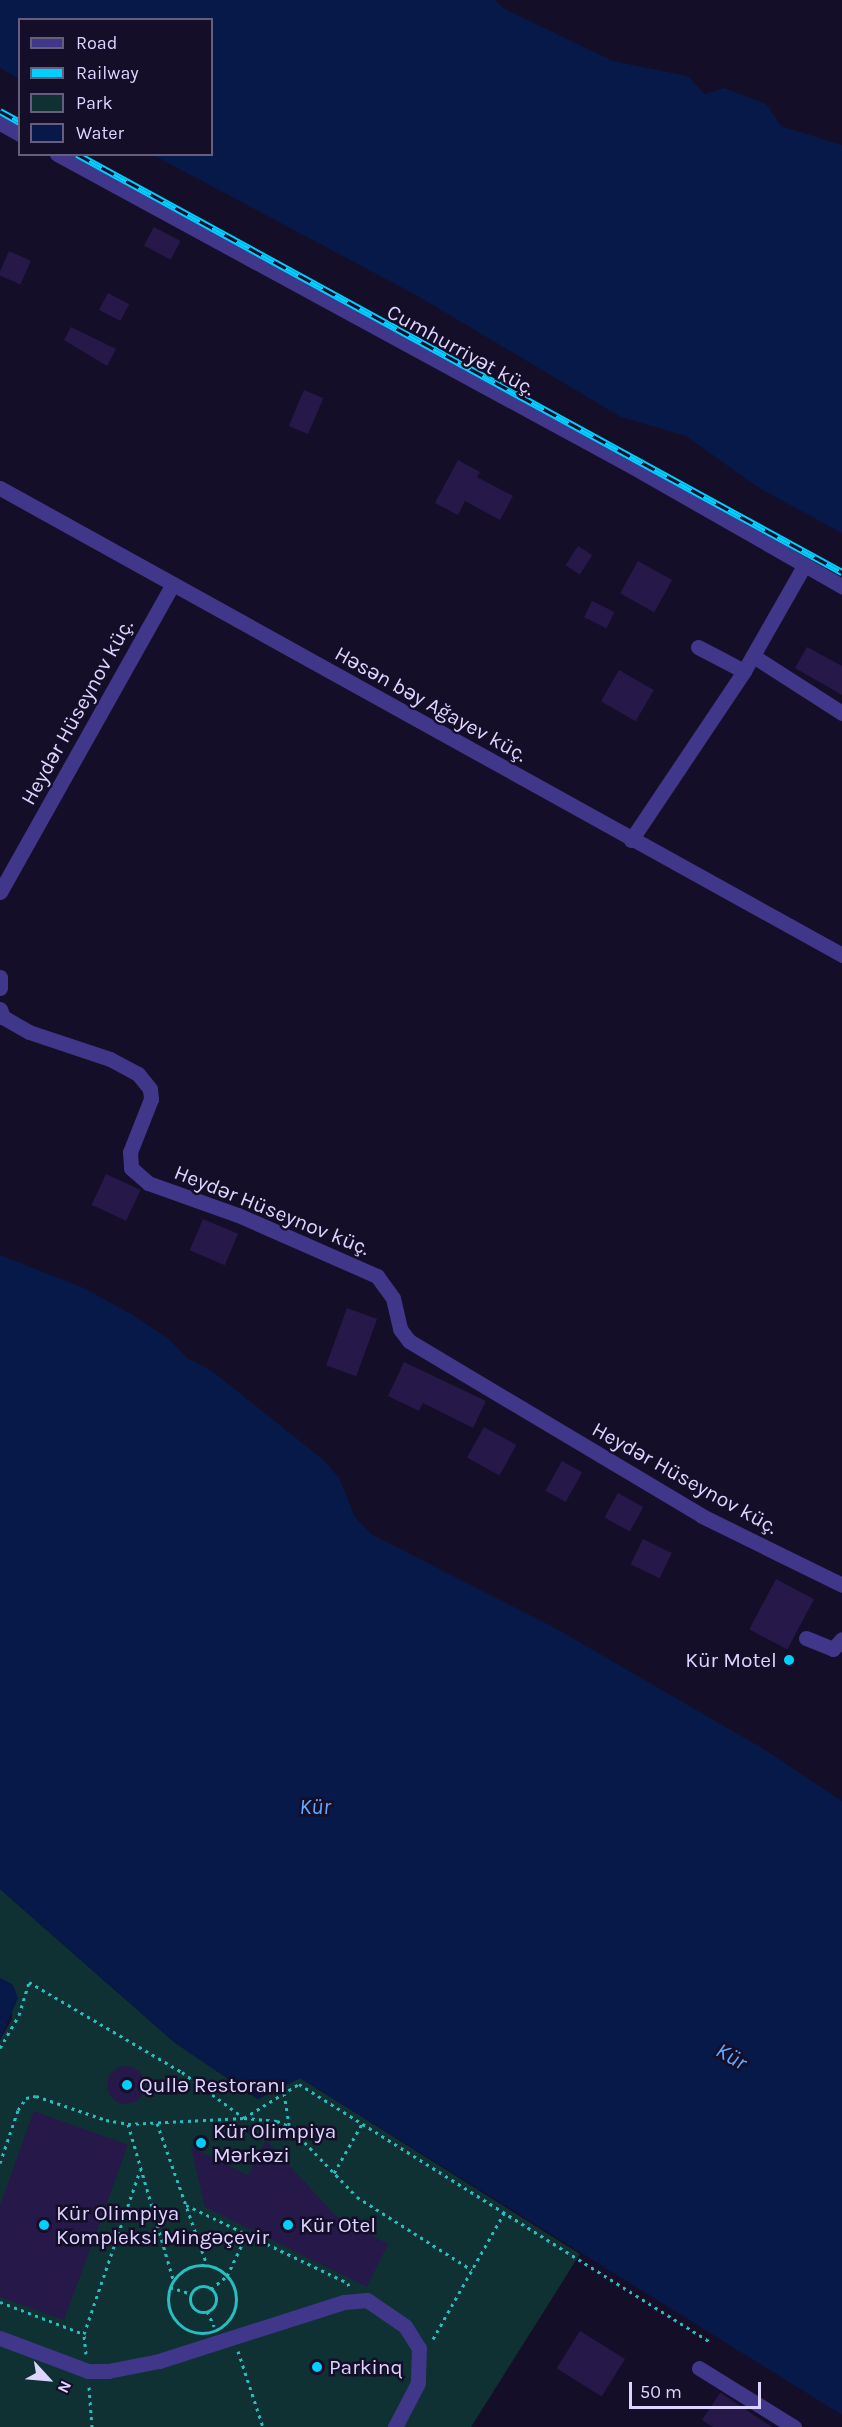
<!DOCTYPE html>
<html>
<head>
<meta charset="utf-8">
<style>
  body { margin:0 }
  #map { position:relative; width:842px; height:2427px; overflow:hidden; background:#150e28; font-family:Karla,sans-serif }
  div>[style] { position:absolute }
  .green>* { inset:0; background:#103133 }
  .water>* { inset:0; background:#061948 }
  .building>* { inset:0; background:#27184a; transform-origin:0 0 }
  .round { border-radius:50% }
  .path>* { height:3px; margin-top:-1.5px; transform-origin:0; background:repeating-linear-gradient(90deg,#27bdc1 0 3px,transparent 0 7.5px) }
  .path>.ring { margin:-1.5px; padding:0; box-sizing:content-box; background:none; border:3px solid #27bdc1; border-radius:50% }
  .minor>* { height:15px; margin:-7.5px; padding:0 7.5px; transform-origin:7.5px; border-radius:7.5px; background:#40368a }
  .rail>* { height:7px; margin-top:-3.5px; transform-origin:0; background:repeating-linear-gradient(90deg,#150e28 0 14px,#01cfff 0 28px); box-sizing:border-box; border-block:2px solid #01cfff }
  .dots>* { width:16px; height:16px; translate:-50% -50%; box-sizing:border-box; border:3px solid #150e28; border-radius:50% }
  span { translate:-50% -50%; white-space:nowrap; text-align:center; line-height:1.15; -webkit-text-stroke:5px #150e28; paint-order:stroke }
  .street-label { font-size:21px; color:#ddd5ff }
  .poi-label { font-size:21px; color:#ddd5ff }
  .right { translate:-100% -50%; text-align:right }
  .left { translate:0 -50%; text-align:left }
  .water-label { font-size:22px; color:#63a9ff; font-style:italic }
  .legend { position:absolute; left:18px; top:18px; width:195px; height:138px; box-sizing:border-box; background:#150e28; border:2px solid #655e7e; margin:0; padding:8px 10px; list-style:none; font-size:18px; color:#ddd5ff }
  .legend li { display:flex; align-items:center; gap:12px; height:30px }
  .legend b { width:30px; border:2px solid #655e7e }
  .north { position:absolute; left:18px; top:2349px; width:60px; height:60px; -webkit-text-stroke:4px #150e28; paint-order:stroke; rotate:116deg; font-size:16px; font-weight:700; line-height:24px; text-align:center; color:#ddd5ff }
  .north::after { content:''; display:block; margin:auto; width:21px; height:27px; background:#ddd5ff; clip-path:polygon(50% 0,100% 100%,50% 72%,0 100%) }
  .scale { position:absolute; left:629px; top:2382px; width:132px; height:27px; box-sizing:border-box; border:3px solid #ddd5ff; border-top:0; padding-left:8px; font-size:18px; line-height:21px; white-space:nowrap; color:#ddd5ff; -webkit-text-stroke:4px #150e28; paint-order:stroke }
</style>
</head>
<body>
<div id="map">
  <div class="green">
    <i style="clip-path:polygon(0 1889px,174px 2042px,258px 2099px,300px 2078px,580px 2254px,471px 2427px,0 2427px,0 2040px,12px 2019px,11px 1984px,0 1978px)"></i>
  </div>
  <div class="water">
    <i style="clip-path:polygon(0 0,495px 0,503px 8px,613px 61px,688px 76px,705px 94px,724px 88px,766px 104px,781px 126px,842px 145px,842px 533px,759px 488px,686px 436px,621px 417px,416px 295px,153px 155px,212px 154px,212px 20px,20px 20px,19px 79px,0 68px)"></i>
    <i style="clip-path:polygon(0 1255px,84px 1288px,131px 1314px,169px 1339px,187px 1358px,212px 1371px,326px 1462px,339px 1478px,355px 1517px,371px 1534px,555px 1628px,762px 1748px,842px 1801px,842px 2415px,300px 2078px,258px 2099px,174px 2042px,0 1889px)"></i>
    <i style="clip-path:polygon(0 1978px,13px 1985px,18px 1998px,0 2040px)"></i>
  </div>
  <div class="building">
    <i style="left:154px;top:227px;width:30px;height:21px;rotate:28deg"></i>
    <i style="left:9px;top:251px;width:24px;height:26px;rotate:24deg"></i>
    <i style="left:108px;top:293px;width:24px;height:19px;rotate:28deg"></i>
    <i style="clip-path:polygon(71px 327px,116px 349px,107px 366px,64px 340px)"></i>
    <i style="left:304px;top:390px;width:21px;height:39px;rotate:23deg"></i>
    <i style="clip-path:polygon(458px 460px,480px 472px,477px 477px,513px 496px,500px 520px,465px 501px,458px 515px,435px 503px)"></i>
    <i style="left:578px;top:546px;width:17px;height:23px;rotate:33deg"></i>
    <i style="left:638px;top:561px;width:39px;height:37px;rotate:29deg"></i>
    <i style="left:592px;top:601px;width:25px;height:18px;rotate:26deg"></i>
    <i style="clip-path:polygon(807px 647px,842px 666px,842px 695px,795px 668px)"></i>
    <i style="left:619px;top:670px;width:40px;height:36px;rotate:30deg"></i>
    <i style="left:106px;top:1174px;width:38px;height:34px;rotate:25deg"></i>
    <i style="left:203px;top:1219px;width:38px;height:34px;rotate:23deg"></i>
    <i style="left:347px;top:1308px;width:32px;height:61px;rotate:20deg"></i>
    <i style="clip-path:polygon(404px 1362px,486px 1401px,473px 1428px,423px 1403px,419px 1411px,388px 1396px)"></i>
    <i style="left:484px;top:1427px;width:37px;height:35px;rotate:29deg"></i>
    <i style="left:562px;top:1461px;width:23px;height:34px;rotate:29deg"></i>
    <i style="left:618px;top:1493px;width:29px;height:28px;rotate:29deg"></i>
    <i style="left:643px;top:1539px;width:32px;height:28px;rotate:26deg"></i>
    <i style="left:776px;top:1579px;width:43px;height:57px;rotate:28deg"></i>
    <i class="round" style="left:107px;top:2066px;width:38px;height:38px"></i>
    <i style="clip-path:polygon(34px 2111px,128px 2145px,64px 2320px,0 2297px,0 2205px)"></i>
    <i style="clip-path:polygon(266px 2140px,337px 2217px,388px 2244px,367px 2287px,205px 2207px,191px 2147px,248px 2175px)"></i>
    <i style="left:580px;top:2331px;width:53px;height:44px;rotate:32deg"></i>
    <i style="clip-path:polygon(720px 2393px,721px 2393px,772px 2427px,713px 2427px,702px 2420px)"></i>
  </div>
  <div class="path">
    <i style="left:0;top:2048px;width:38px;rotate:-60deg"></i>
    <i style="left:19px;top:2015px;width:34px;rotate:-73deg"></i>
    <i style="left:29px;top:1982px;width:178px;rotate:30.5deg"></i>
    <i style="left:182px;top:2072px;width:77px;rotate:36.6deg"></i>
    <i style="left:244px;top:2118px;width:65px;rotate:-31.7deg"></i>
    <i style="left:299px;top:2084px;width:486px;rotate:32.1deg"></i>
    <i style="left:284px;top:2093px;width:33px;rotate:81deg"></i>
    <i style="left:157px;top:2123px;width:151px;rotate:70.6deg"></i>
    <i style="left:128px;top:2124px;width:161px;rotate:73.8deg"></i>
    <i style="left:0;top:2163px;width:56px;rotate:-71.2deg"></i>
    <i style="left:18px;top:2110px;width:14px;rotate:-56deg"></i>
    <i style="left:26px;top:2098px;width:10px;rotate:-11deg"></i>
    <i style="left:36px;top:2096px;width:74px;rotate:18.9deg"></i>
    <i style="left:106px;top:2120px;width:22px;rotate:10deg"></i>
    <i style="left:128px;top:2124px;width:116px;rotate:-3deg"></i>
    <i style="left:244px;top:2118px;width:33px;rotate:5deg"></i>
    <i style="left:277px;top:2121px;width:13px;rotate:23deg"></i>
    <i style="left:289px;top:2126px;width:98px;rotate:46.2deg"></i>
    <i style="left:357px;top:2197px;width:136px;rotate:32.4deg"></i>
    <i style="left:334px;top:2173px;width:56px;rotate:-60.3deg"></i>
    <i style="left:186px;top:2205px;width:180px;rotate:25.7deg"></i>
    <i style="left:348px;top:2283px;width:4px;rotate:76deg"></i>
    <i class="ring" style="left:168px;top:2265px;width:65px;height:65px"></i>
    <i class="ring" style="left:190px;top:2286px;width:23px;height:23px"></i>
    <i style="left:170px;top:2287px;width:22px;rotate:18deg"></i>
    <i style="left:211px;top:2289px;width:21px;rotate:-39deg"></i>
    <i style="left:227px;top:2276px;width:47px;rotate:-64.5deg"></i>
    <i style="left:0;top:2302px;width:90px;rotate:20.9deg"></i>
    <i style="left:207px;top:2311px;width:17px;rotate:65deg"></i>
    <i style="left:433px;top:2339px;width:145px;rotate:-60.6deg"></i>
    <i style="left:238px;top:2351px;width:80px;rotate:71.8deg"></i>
    <i style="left:86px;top:2354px;width:20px;rotate:-96deg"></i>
    <i style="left:84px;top:2334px;width:173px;rotate:-71.1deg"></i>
    <i style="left:89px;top:2387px;width:40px;rotate:85.7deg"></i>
  </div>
  <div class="minor">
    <i style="left:0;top:123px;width:23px;rotate:29deg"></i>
    <i style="left:57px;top:154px;width:656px;rotate:28.52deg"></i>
    <i style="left:633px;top:467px;width:241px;rotate:29.7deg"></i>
    <i style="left:0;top:488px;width:963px;rotate:29.01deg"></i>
    <i style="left:698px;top:647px;width:52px;rotate:27.6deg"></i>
    <i style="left:753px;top:656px;width:106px;rotate:32.6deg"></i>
    <i style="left:631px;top:840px;width:203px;rotate:-56.2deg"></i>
    <i style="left:744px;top:671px;width:121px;rotate:-60.3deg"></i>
    <i style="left:0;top:892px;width:353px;rotate:-60.7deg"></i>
    <i style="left:0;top:977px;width:11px;rotate:90deg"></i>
    <i style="left:0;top:1009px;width:9px;rotate:69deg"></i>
    <i style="left:3px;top:1017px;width:30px;rotate:30deg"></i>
    <i style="left:29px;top:1032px;width:85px;rotate:18.4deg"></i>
    <i style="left:110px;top:1059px;width:32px;rotate:28deg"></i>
    <i style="left:138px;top:1074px;width:19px;rotate:51deg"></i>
    <i style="left:150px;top:1089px;width:10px;rotate:84deg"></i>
    <i style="left:151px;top:1099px;width:57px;rotate:111.6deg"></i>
    <i style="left:130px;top:1152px;width:16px;rotate:86deg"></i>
    <i style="left:131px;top:1168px;width:23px;rotate:41deg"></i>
    <i style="left:148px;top:1183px;width:96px;rotate:19.6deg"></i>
    <i style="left:238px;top:1215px;width:152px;rotate:23.7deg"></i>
    <i style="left:377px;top:1276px;width:27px;rotate:54deg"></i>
    <i style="left:393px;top:1298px;width:32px;rotate:77deg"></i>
    <i style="left:400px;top:1329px;width:15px;rotate:53deg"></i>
    <i style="left:409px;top:1341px;width:341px;rotate:30.8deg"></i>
    <i style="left:702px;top:1516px;width:156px;rotate:26.2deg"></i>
    <i style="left:806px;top:1638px;width:29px;rotate:22deg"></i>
    <i style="left:833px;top:1649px;width:13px;rotate:-48deg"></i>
    <i style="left:0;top:2338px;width:94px;rotate:20.6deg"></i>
    <i style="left:88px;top:2371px;width:20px"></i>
    <i style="left:108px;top:2371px;width:52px;rotate:-11.1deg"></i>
    <i style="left:159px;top:2361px;width:194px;rotate:-17.7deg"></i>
    <i style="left:344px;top:2302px;width:23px;rotate:-5deg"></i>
    <i style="left:367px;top:2300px;width:46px;rotate:34.4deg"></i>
    <i style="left:405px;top:2326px;width:26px;rotate:58deg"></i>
    <i style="left:419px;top:2348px;width:35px;rotate:92deg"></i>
    <i style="left:418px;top:2383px;width:50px;rotate:117.6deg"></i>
    <i style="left:699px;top:2368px;width:112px;rotate:31.8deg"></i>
  </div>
  <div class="rail">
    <i style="left:0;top:111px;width:23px;rotate:29deg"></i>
    <i style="left:77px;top:154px;width:872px;rotate:28.65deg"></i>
  </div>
  <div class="dots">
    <i style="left:789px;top:1660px;background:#01cfff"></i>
    <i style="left:127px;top:2085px;background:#01cfff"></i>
    <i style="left:201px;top:2143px;background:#01cfff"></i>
    <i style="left:44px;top:2225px;background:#01cfff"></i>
    <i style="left:288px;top:2225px;background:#01cfff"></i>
    <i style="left:317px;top:2367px;background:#01cfff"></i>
  </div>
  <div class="street-label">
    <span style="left:461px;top:350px;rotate:29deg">Cumhurriyət küç.</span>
    <span style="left:431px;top:704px;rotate:29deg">Həsən bəy Ağayev küç.</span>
    <span style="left:77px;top:712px;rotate:-61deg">Heydər Hüseynov küç.</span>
    <span style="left:272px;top:1210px;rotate:22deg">Heydər Hüseynov küç.</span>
    <span style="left:685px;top:1478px;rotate:29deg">Heydər Hüseynov küç.</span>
  </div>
  <div class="poi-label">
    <span class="right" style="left:777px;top:1660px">Kür Motel</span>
    <span class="left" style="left:139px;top:2085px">Qullə Restoranı</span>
    <span class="left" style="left:213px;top:2143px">Kür Olimpiya<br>Mərkəzi</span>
    <span class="left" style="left:56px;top:2225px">Kür Olimpiya<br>Kompleksi Mingəçevir</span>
    <span class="left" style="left:300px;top:2225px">Kür Otel</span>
    <span class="left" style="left:329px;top:2367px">Parkinq</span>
  </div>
  <div class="water-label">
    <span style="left:315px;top:1808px">Kür</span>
    <span style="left:731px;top:2057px;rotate:30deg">Kür</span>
  </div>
  <ul class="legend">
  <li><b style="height:8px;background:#40368a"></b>Road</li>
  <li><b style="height:8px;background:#01cfff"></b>Railway</li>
  <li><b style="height:16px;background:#103133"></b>Park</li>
  <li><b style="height:16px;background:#061948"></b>Water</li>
  </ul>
  <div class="north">N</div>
  <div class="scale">50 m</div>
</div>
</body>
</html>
